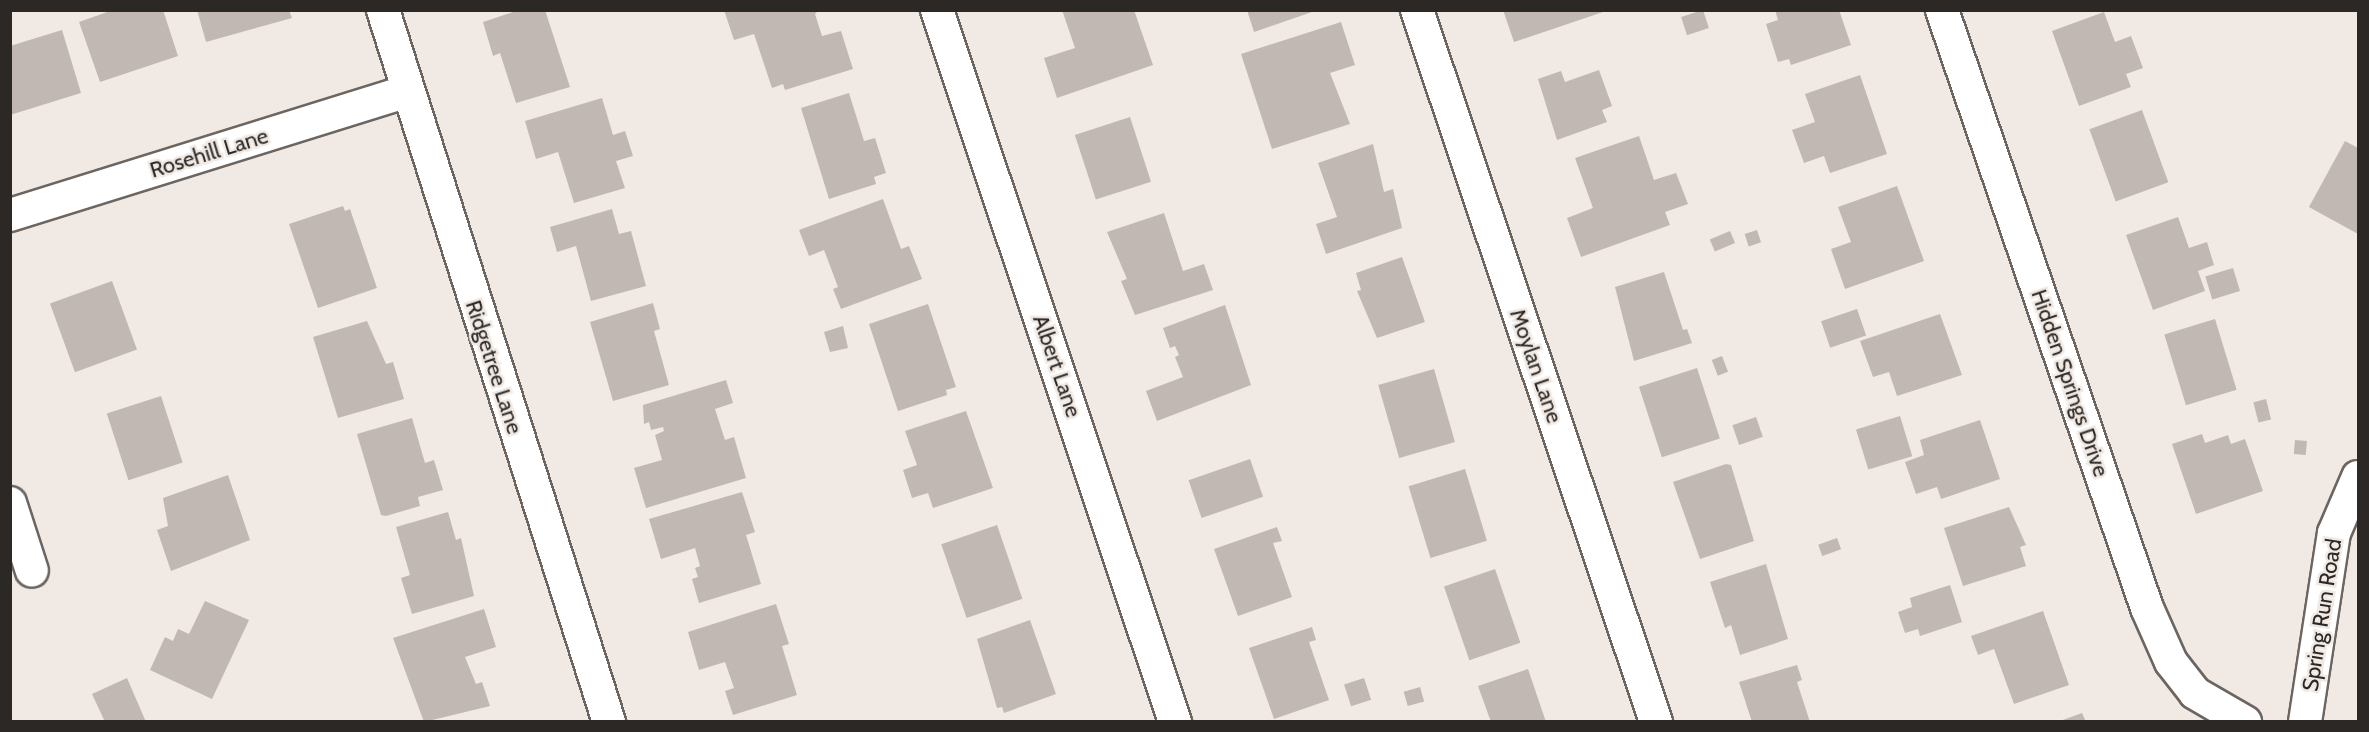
<!DOCTYPE html>
<html>
<head>
<meta charset="utf-8">
<style>
  body { margin:0 }
  #map { position:relative; width:2369px; height:732px; overflow:hidden; background:#f1e9e3; font-family:Cabin,sans-serif }
  div>[style] { position:absolute }
  .building>* { inset:0; background:#c1b8b4; transform-origin:0 0 }
  .roads { filter:drop-shadow(2px 0 #6c6560) drop-shadow(-2px 0 #6c6560) drop-shadow(0 2px #6c6560) drop-shadow(0 -2px #6c6560) }
  .minor>* { height:32px; margin:-16px; padding:0 16px; transform-origin:16px; border-radius:16px; background:#fff }
  span { translate:-50% -50%; white-space:nowrap; text-align:center; line-height:1.15; -webkit-text-stroke:5px #f1e9e3; paint-order:stroke }
  .street-label { font-size:22px; color:#2b2826 }
  .frame { position:absolute; inset:0; border:12px solid #2b2826; pointer-events:none }
</style>
</head>
<body>
<div id="map">
  <div class="building">
    <i style="clip-path:polygon(113px 10px,163px 10px,178px 56px,100px 82px,79px 22px)"></i>
    <i style="clip-path:polygon(197px 10px,289px 10px,292px 18px,206px 42px)"></i>
    <i style="clip-path:polygon(519px 10px,545px 10px,570px 87px,516px 103px,500px 53px,493px 56px,483px 22px)"></i>
    <i style="clip-path:polygon(724px 10px,819px 10px,815px 14px,822px 36px,841px 31px,853px 69px,785px 90px,783px 84px,772px 88px,754px 34px,734px 40px)"></i>
    <i style="clip-path:polygon(1062px 10px,1134px 10px,1153px 65px,1057px 98px,1044px 58px,1075px 48px)"></i>
    <i style="clip-path:polygon(1247px 10px,1315px 10px,1315px 11px,1254px 32px)"></i>
    <i style="clip-path:polygon(1503px 10px,1606px 10px,1606px 11px,1514px 42px)"></i>
    <i style="left:1703px;top:10px;width:19px;height:23px;rotate:72deg"></i>
    <i style="clip-path:polygon(1775px 10px,1839px 10px,1851px 45px,1791px 65px,1789px 59px,1778px 62px,1766px 24px,1778px 20px)"></i>
    <i style="clip-path:polygon(2104px 12px,2115px 42px,2131px 36px,2143px 68px,2126px 74px,2131px 87px,2079px 106px,2052px 31px)"></i>
    <i style="clip-path:polygon(1341px 22px,1355px 65px,1330px 73px,1350px 124px,1272px 149px,1241px 54px)"></i>
    <i style="clip-path:polygon(62px 30px,81px 93px,10px 115px,10px 46px)"></i>
    <i style="clip-path:polygon(1599px 70px,1612px 106px,1602px 110px,1607px 122px,1557px 140px,1538px 79px,1561px 71px,1565px 82px)"></i>
    <i style="clip-path:polygon(1860px 75px,1887px 154px,1830px 173px,1824px 156px,1804px 163px,1792px 130px,1815px 122px,1805px 94px)"></i>
    <i style="clip-path:polygon(849px 93px,864px 141px,875px 138px,886px 173px,874px 177px,876px 184px,829px 199px,801px 108px)"></i>
    <i style="clip-path:polygon(602px 98px,613px 135px,625px 131px,633px 156px,616px 161px,625px 188px,574px 203px,558px 152px,536px 159px,525px 121px)"></i>
    <i style="left:2142px;top:110px;width:77px;height:56px;rotate:70deg"></i>
    <i style="left:1130px;top:117px;width:68px;height:58px;rotate:72deg"></i>
    <i style="clip-path:polygon(1639px 136px,1654px 180px,1676px 173px,1688px 204px,1665px 212px,1670px 225px,1581px 257px,1567px 218px,1593px 208px,1575px 158px)"></i>
    <i style="clip-path:polygon(2345px 141px,2358px 148px,2358px 234px,2309px 207px)"></i>
    <i style="clip-path:polygon(1373px 144px,1384px 192px,1393px 189px,1402px 228px,1326px 254px,1316px 224px,1337px 217px,1318px 163px)"></i>
    <i style="clip-path:polygon(1897px 186px,1924px 261px,1845px 289px,1831px 249px,1851px 242px,1838px 207px)"></i>
    <i style="clip-path:polygon(883px 199px,901px 249px,909px 246px,922px 279px,841px 309px,833px 289px,838px 287px,824px 250px,809px 256px,799px 230px)"></i>
    <i style="clip-path:polygon(343px 206px,345px 211px,350px 209px,377px 288px,318px 308px,289px 224px)"></i>
    <i style="clip-path:polygon(612px 209px,619px 234px,631px 231px,646px 286px,591px 301px,576px 246px,557px 252px,550px 227px)"></i>
    <i style="clip-path:polygon(1164px 213px,1183px 271px,1204px 264px,1213px 290px,1135px 315px,1121px 281px,1127px 279px,1107px 232px)"></i>
    <i style="clip-path:polygon(2178px 217px,2189px 248px,2207px 242px,2214px 265px,2198px 271px,2205px 291px,2153px 310px,2126px 235px)"></i>
    <i style="left:1757px;top:230px;width:13px;height:13px;rotate:72deg"></i>
    <i style="left:1730px;top:231px;width:13px;height:22px;rotate:67deg"></i>
    <i style="clip-path:polygon(1402px 257px,1425px 322px,1377px 338px,1357px 291px,1361px 290px,1356px 273px)"></i>
    <i style="left:2233px;top:268px;width:24px;height:29px;rotate:73deg"></i>
    <i style="clip-path:polygon(1664px 272px,1683px 330px,1687px 329px,1692px 343px,1634px 361px,1615px 287px)"></i>
    <i style="left:112px;top:281px;width:73px;height:66px;rotate:70deg"></i>
    <i style="clip-path:polygon(653px 303px,660px 329px,654px 331px,669px 385px,613px 401px,590px 322px)"></i>
    <i style="clip-path:polygon(928px 304px,956px 387px,946px 390px,947px 395px,898px 411px,869px 324px)"></i>
    <i style="clip-path:polygon(1225px 305px,1251px 385px,1157px 421px,1146px 391px,1183px 377px,1175px 357px,1179px 355px,1175px 346px,1170px 348px,1163px 328px)"></i>
    <i style="left:1857px;top:309px;width:28px;height:38px;rotate:71deg"></i>
    <i style="clip-path:polygon(1940px 314px,1962px 375px,1897px 396px,1889px 372px,1873px 377px,1860px 341px)"></i>
    <i style="left:2215px;top:319px;width:74px;height:53px;rotate:73deg"></i>
    <i style="clip-path:polygon(367px 321px,386px 364px,393px 362px,404px 399px,338px 418px,313px 337px)"></i>
    <i style="clip-path:polygon(843px 326px,848px 348px,830px 352px,824px 332px)"></i>
    <i style="left:1722px;top:356px;width:17px;height:11px;rotate:69deg"></i>
    <i style="left:1697px;top:368px;width:74px;height:61px;rotate:72deg"></i>
    <i style="left:1434px;top:369px;width:76px;height:58px;rotate:74deg"></i>
    <i style="clip-path:polygon(726px 380px,733px 403px,715px 409px,725px 440px,734px 437px,746px 478px,646px 508px,634px 468px,662px 460px,655px 435px,664px 431px,663px 427px,651px 430px,649px 422px,644px 424px,643px 405px)"></i>
    <i style="left:161px;top:396px;width:70px;height:57px;rotate:72deg"></i>
    <i style="left:2266px;top:399px;width:21px;height:13px;rotate:76deg"></i>
    <i style="clip-path:polygon(966px 411px,993px 488px,933px 508px,928px 493px,912px 498px,903px 470px,917px 465px,905px 431px)"></i>
    <i style="left:1900px;top:416px;width:42px;height:46px;rotate:73deg"></i>
    <i style="left:1756px;top:417px;width:21px;height:25px;rotate:71deg"></i>
    <i style="clip-path:polygon(412px 418px,425px 463px,434px 460px,443px 490px,418px 497px,420px 506px,386px 516px,381px 515px,357px 434px)"></i>
    <i style="clip-path:polygon(1980px 420px,2000px 479px,1941px 499px,1937px 487px,1916px 494px,1905px 462px,1924px 455px,1920px 440px)"></i>
    <i style="clip-path:polygon(2202px 434px,2205px 443px,2228px 435px,2231px 444px,2245px 439px,2263px 491px,2196px 514px,2172px 444px)"></i>
    <i style="left:2295px;top:440px;width:12px;height:14px;rotate:5deg"></i>
    <i style="left:1250px;top:459px;width:40px;height:65px;rotate:71deg"></i>
    <i style="clip-path:polygon(1726px 464px,1731px 465px,1754px 541px,1700px 559px,1673px 482px)"></i>
    <i style="left:1465px;top:469px;width:75px;height:59px;rotate:73deg"></i>
    <i style="clip-path:polygon(228px 475px,250px 540px,171px 571px,157px 530px,168px 526px,163px 498px)"></i>
    <i style="clip-path:polygon(742px 492px,755px 532px,746px 535px,761px 584px,699px 603px,692px 579px,698px 577px,695px 568px,700px 566px,695px 548px,661px 559px,649px 519px)"></i>
    <i style="clip-path:polygon(2009px 507px,2026px 545px,2020px 547px,2026px 566px,1963px 586px,1944px 528px)"></i>
    <i style="clip-path:polygon(448px 512px,456px 540px,461px 538px,474px 596px,412px 614px,401px 578px,410px 575px,396px 527px)"></i>
    <i style="left:997px;top:525px;width:78px;height:59px;rotate:71deg"></i>
    <i style="clip-path:polygon(1277px 527px,1282px 541px,1273px 543px,1292px 597px,1238px 616px,1214px 549px)"></i>
    <i style="left:1837px;top:538px;width:12px;height:20px;rotate:70deg"></i>
    <i style="clip-path:polygon(1766px 564px,1788px 639px,1740px 655px,1731px 625px,1725px 628px,1710px 582px)"></i>
    <i style="left:1495px;top:569px;width:78px;height:54px;rotate:71deg"></i>
    <i style="clip-path:polygon(1950px 585px,1962px 622px,1920px 636px,1918px 629px,1905px 633px,1898px 612px,1912px 607px,1910px 598px)"></i>
    <i style="clip-path:polygon(205px 601px,249px 620px,212px 699px,150px 670px,165px 637px,173px 641px,178px 629px,189px 634px)"></i>
    <i style="clip-path:polygon(776px 604px,789px 644px,782px 646px,797px 695px,733px 715px,725px 691px,734px 688px,725px 662px,699px 670px,688px 632px)"></i>
    <i style="clip-path:polygon(484px 609px,496px 647px,465px 657px,476px 684px,482px 682px,490px 706px,424px 722px,393px 638px)"></i>
    <i style="clip-path:polygon(2043px 611px,2069px 685px,2014px 704px,1994px 649px,1978px 655px,1971px 636px)"></i>
    <i style="clip-path:polygon(1030px 620px,1056px 694px,1004px 713px,1002px 707px,997px 708px,977px 639px)"></i>
    <i style="clip-path:polygon(1312px 627px,1316px 640px,1309px 642px,1329px 700px,1274px 719px,1249px 648px)"></i>
    <i style="clip-path:polygon(1797px 665px,1802px 680px,1797px 682px,1810px 722px,1752px 722px,1739px 682px)"></i>
    <i style="clip-path:polygon(1528px 669px,1546px 722px,1491px 722px,1478px 686px)"></i>
    <i style="clip-path:polygon(127px 678px,146px 722px,105px 722px,92px 694px)"></i>
    <i style="left:1364px;top:678px;width:23px;height:21px;rotate:72deg"></i>
    <i style="left:1420px;top:687px;width:15px;height:17px;rotate:74deg"></i>
    <i style="clip-path:polygon(2082px 713px,2086px 722px,2060px 722px,2060px 721px)"></i>
  </div>
  <div class="roads">
    <div class="minor">
      <i style="left:383px;top:10px;width:747px;rotate:72.39deg"></i>
      <i style="left:937px;top:10px;width:751px;rotate:71.52deg"></i>
      <i style="left:1417px;top:10px;width:751px;rotate:71.44deg"></i>
      <i style="left:1942px;top:10px;width:632px;rotate:71.08deg"></i>
      <i style="left:2147px;top:608px;width:59px;rotate:66deg"></i>
      <i style="left:2171px;top:662px;width:39px;rotate:52deg"></i>
      <i style="left:2195px;top:693px;width:58px;rotate:30.1deg"></i>
      <i style="left:10px;top:215px;width:416px;rotate:-17.3deg"></i>
      <i style="left:10px;top:503px;width:71px;rotate:72.1deg"></i>
      <i style="left:2305px;top:722px;width:191px;rotate:-81.3deg"></i>
      <i style="left:2334px;top:533px;width:61px;rotate:-66.8deg"></i>
    </div>
  </div>
  <div class="street-label">
    <span style="left:209px;top:153px;rotate:-17deg">Rosehill Lane</span>
    <span style="left:1057px;top:366px;rotate:71deg">Albert Lane</span>
    <span style="left:1536px;top:366px;rotate:71deg">Moylan Lane</span>
    <span style="left:494px;top:367px;rotate:72deg">Ridgetree Lane</span>
    <span style="left:2070px;top:383px;rotate:71deg">Hidden Springs Drive</span>
    <span style="left:2322px;top:615px;rotate:-81deg">Spring Run Road</span>
  </div>
  <div class="frame"></div>
</div>
</body>
</html>
